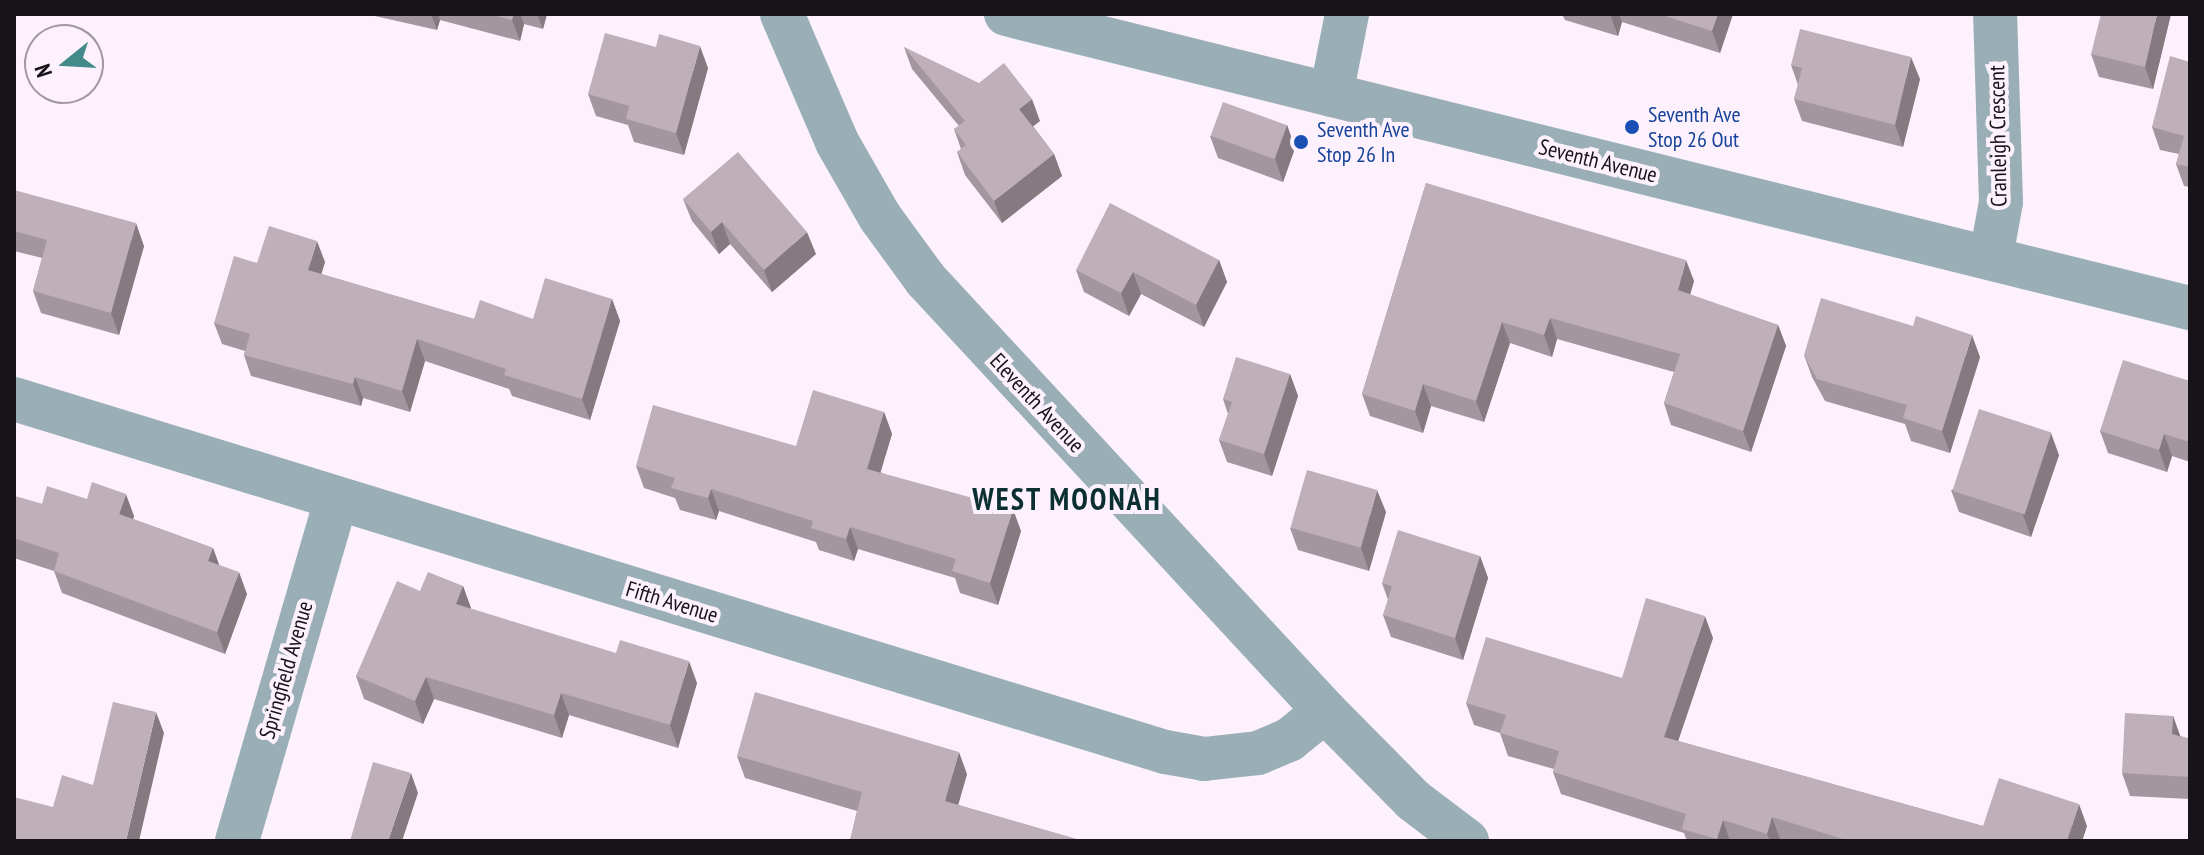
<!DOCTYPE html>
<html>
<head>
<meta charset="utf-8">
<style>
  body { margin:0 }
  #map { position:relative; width:2204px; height:855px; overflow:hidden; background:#fdf1fe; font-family:"PT Sans Narrow",sans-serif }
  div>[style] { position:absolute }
  .minor>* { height:44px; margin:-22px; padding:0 22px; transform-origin:22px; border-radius:22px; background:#99afb5 }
  .wall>* { inset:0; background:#a4969e }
  .shaded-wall>* { inset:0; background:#867a81 }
  .building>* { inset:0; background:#bfafb8; transform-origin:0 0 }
  .dots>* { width:22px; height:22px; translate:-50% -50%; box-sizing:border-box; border:4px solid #fdf1fe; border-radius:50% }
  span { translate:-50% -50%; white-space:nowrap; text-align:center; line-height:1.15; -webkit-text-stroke:8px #fdf1fe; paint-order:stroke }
  .transit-label { font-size:22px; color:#164399 }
  .left { translate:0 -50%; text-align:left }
  .street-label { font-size:22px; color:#171318 }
  .district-label { font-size:30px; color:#0b2f30; font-weight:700; letter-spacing:2px }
  .frame { position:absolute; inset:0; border:16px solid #171318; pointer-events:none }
  .north { position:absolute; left:24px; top:24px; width:80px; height:80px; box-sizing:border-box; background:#fdf1fe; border:2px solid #a198a2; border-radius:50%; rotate:252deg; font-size:22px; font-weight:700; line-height:32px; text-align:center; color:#171318 }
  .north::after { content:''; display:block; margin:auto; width:28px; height:36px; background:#438b8b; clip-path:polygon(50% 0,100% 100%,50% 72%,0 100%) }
</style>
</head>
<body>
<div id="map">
  <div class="minor">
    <i style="left:782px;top:14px;width:139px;rotate:66.7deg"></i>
    <i style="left:837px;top:142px;width:86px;rotate:60.2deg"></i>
    <i style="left:880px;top:217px;width:78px;rotate:53.9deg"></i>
    <i style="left:926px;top:280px;width:587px;rotate:47.21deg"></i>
    <i style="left:1325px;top:711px;width:125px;rotate:45.3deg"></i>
    <i style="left:1413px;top:800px;width:68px;rotate:37.2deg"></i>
    <i style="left:1006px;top:14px;width:1220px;rotate:13.95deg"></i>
    <i style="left:1331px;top:95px;width:83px;rotate:-78.8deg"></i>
    <i style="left:1991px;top:257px;width:56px;rotate:-79.7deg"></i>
    <i style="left:2001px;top:202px;width:188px;rotate:-91.8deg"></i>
    <i style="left:14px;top:399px;width:1204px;rotate:17.05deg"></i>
    <i style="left:1165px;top:752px;width:40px;rotate:10deg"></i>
    <i style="left:1204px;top:759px;width:54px;rotate:-6.3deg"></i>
    <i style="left:1258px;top:753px;width:34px;rotate:-23deg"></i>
    <i style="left:1289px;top:740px;width:46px;rotate:-38.9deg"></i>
    <i style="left:237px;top:841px;width:355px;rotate:-73.8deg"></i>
  </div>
  <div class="wall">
    <i style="clip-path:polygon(366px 14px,547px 14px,543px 29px,524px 24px,520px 41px,440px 20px,437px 30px)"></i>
    <i style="clip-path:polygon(1562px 14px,1733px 14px,1720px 53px,1622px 22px,1618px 36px,1565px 20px)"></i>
    <i style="clip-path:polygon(2171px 14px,2153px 89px,2099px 77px,2091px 54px)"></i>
    <i style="clip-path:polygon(904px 47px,1040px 121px,1033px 126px,1054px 154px,1062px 176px,1002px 223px,965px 175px,957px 152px,961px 149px,954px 129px,959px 126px,912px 69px)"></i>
    <i style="clip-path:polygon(2190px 62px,2190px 187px,2184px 186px,2176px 164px,2179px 154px,2160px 150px,2152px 127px)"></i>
    <i style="clip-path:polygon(1791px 65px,1920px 79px,1903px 147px,1802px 121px,1794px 99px,1798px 85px)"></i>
    <i style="clip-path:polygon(708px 68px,684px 155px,634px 142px,628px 125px,596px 116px,588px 94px)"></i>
    <i style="clip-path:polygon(1287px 125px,1295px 148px,1283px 182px,1218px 158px,1210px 136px)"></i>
    <i style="clip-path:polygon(1426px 183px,1694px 281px,1690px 295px,1778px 325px,1786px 346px,1751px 452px,1671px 425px,1664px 403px,1674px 372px,1557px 339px,1552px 357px,1510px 343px,1484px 422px,1431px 406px,1423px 433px,1370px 416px,1362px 394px)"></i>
    <i style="clip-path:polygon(14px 190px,144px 246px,119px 335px,41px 313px,33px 291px,42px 258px,14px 251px)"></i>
    <i style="clip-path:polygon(683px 199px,816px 254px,772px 292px,730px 244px,719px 254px,692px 221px)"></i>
    <i style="clip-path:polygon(1219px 260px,1227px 282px,1204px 327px,1141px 294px,1129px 316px,1084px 292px,1076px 270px)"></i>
    <i style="clip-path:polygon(325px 262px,321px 274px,474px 319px,533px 319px,612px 299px,620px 321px,590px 420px,512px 396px,509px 389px,425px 361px,410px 412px,363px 398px,361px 406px,251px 376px,244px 355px,245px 351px,222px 344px,214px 323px,257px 263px)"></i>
    <i style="clip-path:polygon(1804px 355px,1980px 357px,1950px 453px,1911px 441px,1905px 424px,1825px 401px,1812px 377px)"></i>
    <i style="clip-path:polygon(1290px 374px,1298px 396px,1272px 476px,1227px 462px,1219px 440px,1228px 414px,1223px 399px)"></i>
    <i style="clip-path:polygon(2190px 381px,2190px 462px,2172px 456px,2167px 472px,2108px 453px,2100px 431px)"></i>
    <i style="clip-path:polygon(884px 412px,892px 434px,880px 472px,1021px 531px,998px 605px,960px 593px,955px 578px,858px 549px,854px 561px,819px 550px,816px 542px,719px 511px,716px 520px,680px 510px,675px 498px,644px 488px,636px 466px,796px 446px)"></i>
    <i style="clip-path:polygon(2059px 455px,2031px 537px,1959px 512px,1951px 490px)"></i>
    <i style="clip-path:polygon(14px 496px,42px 504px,134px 516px,133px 519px,213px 548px,219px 565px,247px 594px,225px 654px,62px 593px,54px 571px,14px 558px)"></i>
    <i style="clip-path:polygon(1386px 512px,1369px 571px,1298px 550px,1290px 528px)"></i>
    <i style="clip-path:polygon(1480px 556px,1488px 578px,1463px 660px,1391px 637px,1383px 615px,1388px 600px,1382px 583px)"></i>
    <i style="clip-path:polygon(463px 586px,471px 609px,697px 683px,678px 748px,569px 715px,562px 738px,434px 699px,423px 724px,364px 699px,356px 676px,420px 591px)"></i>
    <i style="clip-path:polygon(1713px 638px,1678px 741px,1983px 826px,2087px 826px,2082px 841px,1786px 841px,1780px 839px,1780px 841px,1687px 841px,1684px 833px,1561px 794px,1553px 772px,1554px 769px,1508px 756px,1500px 733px,1474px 725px,1466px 703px,1622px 678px)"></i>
    <i style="clip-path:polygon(2173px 716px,2180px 736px,2190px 739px,2190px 799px,2130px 796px,2122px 773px)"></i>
    <i style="clip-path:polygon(737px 756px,967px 774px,958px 805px,1083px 841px,850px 841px,857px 811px,745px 778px)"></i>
  </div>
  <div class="shaded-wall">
    <i style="clip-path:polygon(431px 14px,438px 14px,440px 20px,437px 30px)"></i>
    <i style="clip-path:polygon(514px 14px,520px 14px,524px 24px,520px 41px,512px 20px)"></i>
    <i style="clip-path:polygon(537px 14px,547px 14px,543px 29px)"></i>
    <i style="clip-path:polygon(1610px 14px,1619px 14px,1622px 22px,1618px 36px)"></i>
    <i style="clip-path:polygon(1718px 14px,1733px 14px,1720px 53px,1712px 31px)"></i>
    <i style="clip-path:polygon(2157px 14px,2171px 14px,2153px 89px,2145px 67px)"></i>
    <i style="clip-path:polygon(700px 46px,708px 68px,684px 155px,676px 133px)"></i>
    <i style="clip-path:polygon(1911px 57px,1920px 79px,1903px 147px,1895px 125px)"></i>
    <i style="clip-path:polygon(1032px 99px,1040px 121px,1027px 131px,1019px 109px)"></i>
    <i style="clip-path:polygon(1287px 125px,1295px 148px,1283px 182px,1275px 159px)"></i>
    <i style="clip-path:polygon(1054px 154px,1062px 176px,1002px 223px,994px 201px)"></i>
    <i style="clip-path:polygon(722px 222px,730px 244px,719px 254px,711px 232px)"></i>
    <i style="clip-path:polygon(136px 223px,144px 246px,119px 335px,111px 313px)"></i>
    <i style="clip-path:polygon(807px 232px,816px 254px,772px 292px,764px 270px)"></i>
    <i style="clip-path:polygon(317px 241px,325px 262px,316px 292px,308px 270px)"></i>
    <i style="clip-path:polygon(1219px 260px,1227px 282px,1204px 327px,1196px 305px)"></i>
    <i style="clip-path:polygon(1686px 260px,1694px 281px,1685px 312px,1678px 290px)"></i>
    <i style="clip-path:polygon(1133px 272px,1141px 294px,1129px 316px,1121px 293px)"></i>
    <i style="clip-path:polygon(612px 299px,620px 321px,590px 420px,582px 399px)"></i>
    <i style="clip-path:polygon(1550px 318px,1557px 339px,1552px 357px,1544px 335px)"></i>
    <i style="clip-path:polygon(1502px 322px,1510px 343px,1484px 422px,1476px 401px)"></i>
    <i style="clip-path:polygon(1778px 325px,1786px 346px,1751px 452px,1743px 431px)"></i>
    <i style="clip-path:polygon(1972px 335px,1980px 357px,1950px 453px,1942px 431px)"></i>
    <i style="clip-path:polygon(417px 339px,425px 361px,410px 412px,402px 391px)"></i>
    <i style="clip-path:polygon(1290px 374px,1298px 396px,1272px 476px,1264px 454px)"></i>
    <i style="clip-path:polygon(355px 377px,363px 398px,361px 406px,353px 384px)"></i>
    <i style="clip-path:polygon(1423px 384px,1431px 406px,1423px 433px,1415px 411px)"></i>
    <i style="clip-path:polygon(884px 412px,892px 434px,875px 491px,867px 469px)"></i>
    <i style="clip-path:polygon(2051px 433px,2059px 455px,2031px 537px,2023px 515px)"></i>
    <i style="clip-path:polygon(2164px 434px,2172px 456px,2167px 472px,2159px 450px)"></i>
    <i style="clip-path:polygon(711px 489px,719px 511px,716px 520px,708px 498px)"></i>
    <i style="clip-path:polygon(1377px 490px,1386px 512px,1369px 571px,1361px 548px)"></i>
    <i style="clip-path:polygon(126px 494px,134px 516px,128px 536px,119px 514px)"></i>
    <i style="clip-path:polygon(1013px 509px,1021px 531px,998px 605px,990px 583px)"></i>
    <i style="clip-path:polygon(850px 527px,858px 549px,854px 561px,846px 539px)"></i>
    <i style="clip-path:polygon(213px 548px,221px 570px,208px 561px)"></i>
    <i style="clip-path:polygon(1480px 556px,1488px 578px,1463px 660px,1455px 638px)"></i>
    <i style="clip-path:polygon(239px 572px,247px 594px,225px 654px,217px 632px)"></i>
    <i style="clip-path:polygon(463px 586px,471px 608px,464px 627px,456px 604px)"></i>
    <i style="clip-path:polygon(1705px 616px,1713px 638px,1672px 759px,1664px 737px)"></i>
    <i style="clip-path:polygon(689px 661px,697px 683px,678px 748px,670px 725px)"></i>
    <i style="clip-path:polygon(426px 677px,434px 699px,423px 724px,415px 701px)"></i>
    <i style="clip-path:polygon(561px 693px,569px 715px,562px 738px,554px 715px)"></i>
    <i style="clip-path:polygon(156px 712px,164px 733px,139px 841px,126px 841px)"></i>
    <i style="clip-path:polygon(2173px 716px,2181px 738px,2172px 734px)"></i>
    <i style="clip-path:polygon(959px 752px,967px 774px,953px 823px,945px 801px)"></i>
    <i style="clip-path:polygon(411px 773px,418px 793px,402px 841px,388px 841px)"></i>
    <i style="clip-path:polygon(2079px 804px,2087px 826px,2082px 841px,2067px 841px)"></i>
    <i style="clip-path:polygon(1772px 817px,1780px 839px,1780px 841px,1770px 841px,1767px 834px)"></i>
    <i style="clip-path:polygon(1723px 820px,1730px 841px,1718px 841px,1717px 839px)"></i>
  </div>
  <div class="building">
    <i style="clip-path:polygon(489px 14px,514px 14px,512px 20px)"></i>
    <i style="clip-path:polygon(1659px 14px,1718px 14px,1712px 31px)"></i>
    <i style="clip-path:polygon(2101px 14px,2157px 14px,2145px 67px,2091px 54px)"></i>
    <i style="clip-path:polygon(1800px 29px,1911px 57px,1895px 125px,1794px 99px,1802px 68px,1791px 65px)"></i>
    <i style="clip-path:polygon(605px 33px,656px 47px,659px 34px,700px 46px,676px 133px,626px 119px,629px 106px,588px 94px)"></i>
    <i style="clip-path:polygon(904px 47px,979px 83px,1004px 63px,1032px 99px,1019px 109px,1054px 154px,994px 201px,957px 152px,966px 145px,954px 129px,965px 121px)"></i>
    <i style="clip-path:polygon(2170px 56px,2190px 62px,2190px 167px,2176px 164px,2184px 136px,2152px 127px)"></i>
    <i style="left:1223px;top:102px;width:68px;height:36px;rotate:20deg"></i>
    <i style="clip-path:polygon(738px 152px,807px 232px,764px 270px,722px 222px,711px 232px,683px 199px)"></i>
    <i style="clip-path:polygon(1426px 183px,1686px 260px,1678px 290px,1778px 325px,1743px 431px,1664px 403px,1680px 354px,1550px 318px,1544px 335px,1502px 322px,1476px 401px,1423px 384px,1415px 411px,1362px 394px)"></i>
    <i style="clip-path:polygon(14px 190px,136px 223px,111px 313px,33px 291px,47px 240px,14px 231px)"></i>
    <i style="clip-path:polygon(1110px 203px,1219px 260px,1196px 305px,1133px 272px,1121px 293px,1076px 270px)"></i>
    <i style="clip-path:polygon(269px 226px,317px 241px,308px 270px,474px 319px,480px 300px,533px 319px,545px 278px,612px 299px,582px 399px,504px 375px,506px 369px,417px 339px,402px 391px,355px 377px,353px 384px,244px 355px,250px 334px,214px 323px,234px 256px,257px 263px)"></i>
    <i style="clip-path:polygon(1821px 298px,1913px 326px,1916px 316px,1972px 335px,1942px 431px,1903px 418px,1907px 405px,1817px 379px,1804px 355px)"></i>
    <i style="clip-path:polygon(1236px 357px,1290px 374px,1264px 454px,1219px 440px,1232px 402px,1223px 399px)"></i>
    <i style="clip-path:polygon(2123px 360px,2190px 381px,2190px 442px,2164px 434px,2159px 450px,2100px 431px)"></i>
    <i style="clip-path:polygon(813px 390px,884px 412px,867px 469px,1013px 509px,990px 583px,952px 571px,956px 559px,850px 527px,846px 539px,811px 528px,813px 521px,711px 489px,708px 498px,671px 488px,675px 478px,636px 466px,653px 405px,796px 446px)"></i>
    <i style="left:1979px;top:409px;width:76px;height:86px;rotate:18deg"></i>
    <i style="left:1307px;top:470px;width:73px;height:60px;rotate:16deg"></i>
    <i style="clip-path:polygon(92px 482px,126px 494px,119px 514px,213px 548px,208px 561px,239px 572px,217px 632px,54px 571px,59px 553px,14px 538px,14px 496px,42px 504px,47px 486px,87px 499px)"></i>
    <i style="clip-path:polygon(1398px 530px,1480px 556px,1455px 638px,1383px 615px,1392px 586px,1382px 583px)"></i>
    <i style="clip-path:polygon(428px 572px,463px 586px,456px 604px,616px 653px,620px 640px,689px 661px,670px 725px,561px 693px,554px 715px,426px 677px,415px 701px,356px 676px,397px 581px,420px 591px)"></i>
    <i style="clip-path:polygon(1646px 598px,1705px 616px,1664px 737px,1983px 826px,1999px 778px,2079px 804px,2067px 841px,1849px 841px,1772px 817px,1767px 834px,1723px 820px,1717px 839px,1682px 829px,1686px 814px,1553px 772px,1559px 751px,1500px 733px,1506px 715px,1466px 703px,1486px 637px,1622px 678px)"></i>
    <i style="clip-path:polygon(755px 692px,959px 752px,945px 801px,1083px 841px,854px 841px,850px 840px,862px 792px,737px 756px)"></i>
    <i style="clip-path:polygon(113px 702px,156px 712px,126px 841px,14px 841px,14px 797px,53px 807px,62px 775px,93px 785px)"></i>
    <i style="clip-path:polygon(2125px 713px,2173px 716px,2172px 734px,2190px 739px,2190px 777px,2122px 773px)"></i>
    <i style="clip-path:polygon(373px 762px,411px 773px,388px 841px,350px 841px)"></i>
  </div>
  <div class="dots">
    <i style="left:1632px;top:127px;background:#1a4fb4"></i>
    <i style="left:1301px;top:142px;background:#1a4fb4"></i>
  </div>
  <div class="transit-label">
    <span class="left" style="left:1648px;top:127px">Seventh Ave<br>Stop 26 Out</span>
    <span class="left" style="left:1317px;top:142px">Seventh Ave<br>Stop 26 In</span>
  </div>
  <div class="street-label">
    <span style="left:1998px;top:136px;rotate:-91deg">Cranleigh Crescent</span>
    <span style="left:1598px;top:161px;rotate:14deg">Seventh Avenue</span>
    <span style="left:1037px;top:403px;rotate:47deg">Eleventh Avenue</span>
    <span style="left:672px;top:602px;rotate:17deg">Fifth Avenue</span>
    <span style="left:286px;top:670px;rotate:-74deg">Springfield Avenue</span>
  </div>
  <div class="district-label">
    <span style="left:1067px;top:499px">WEST MOONAH</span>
  </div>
  <div class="frame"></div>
  <div class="north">N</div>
</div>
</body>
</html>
